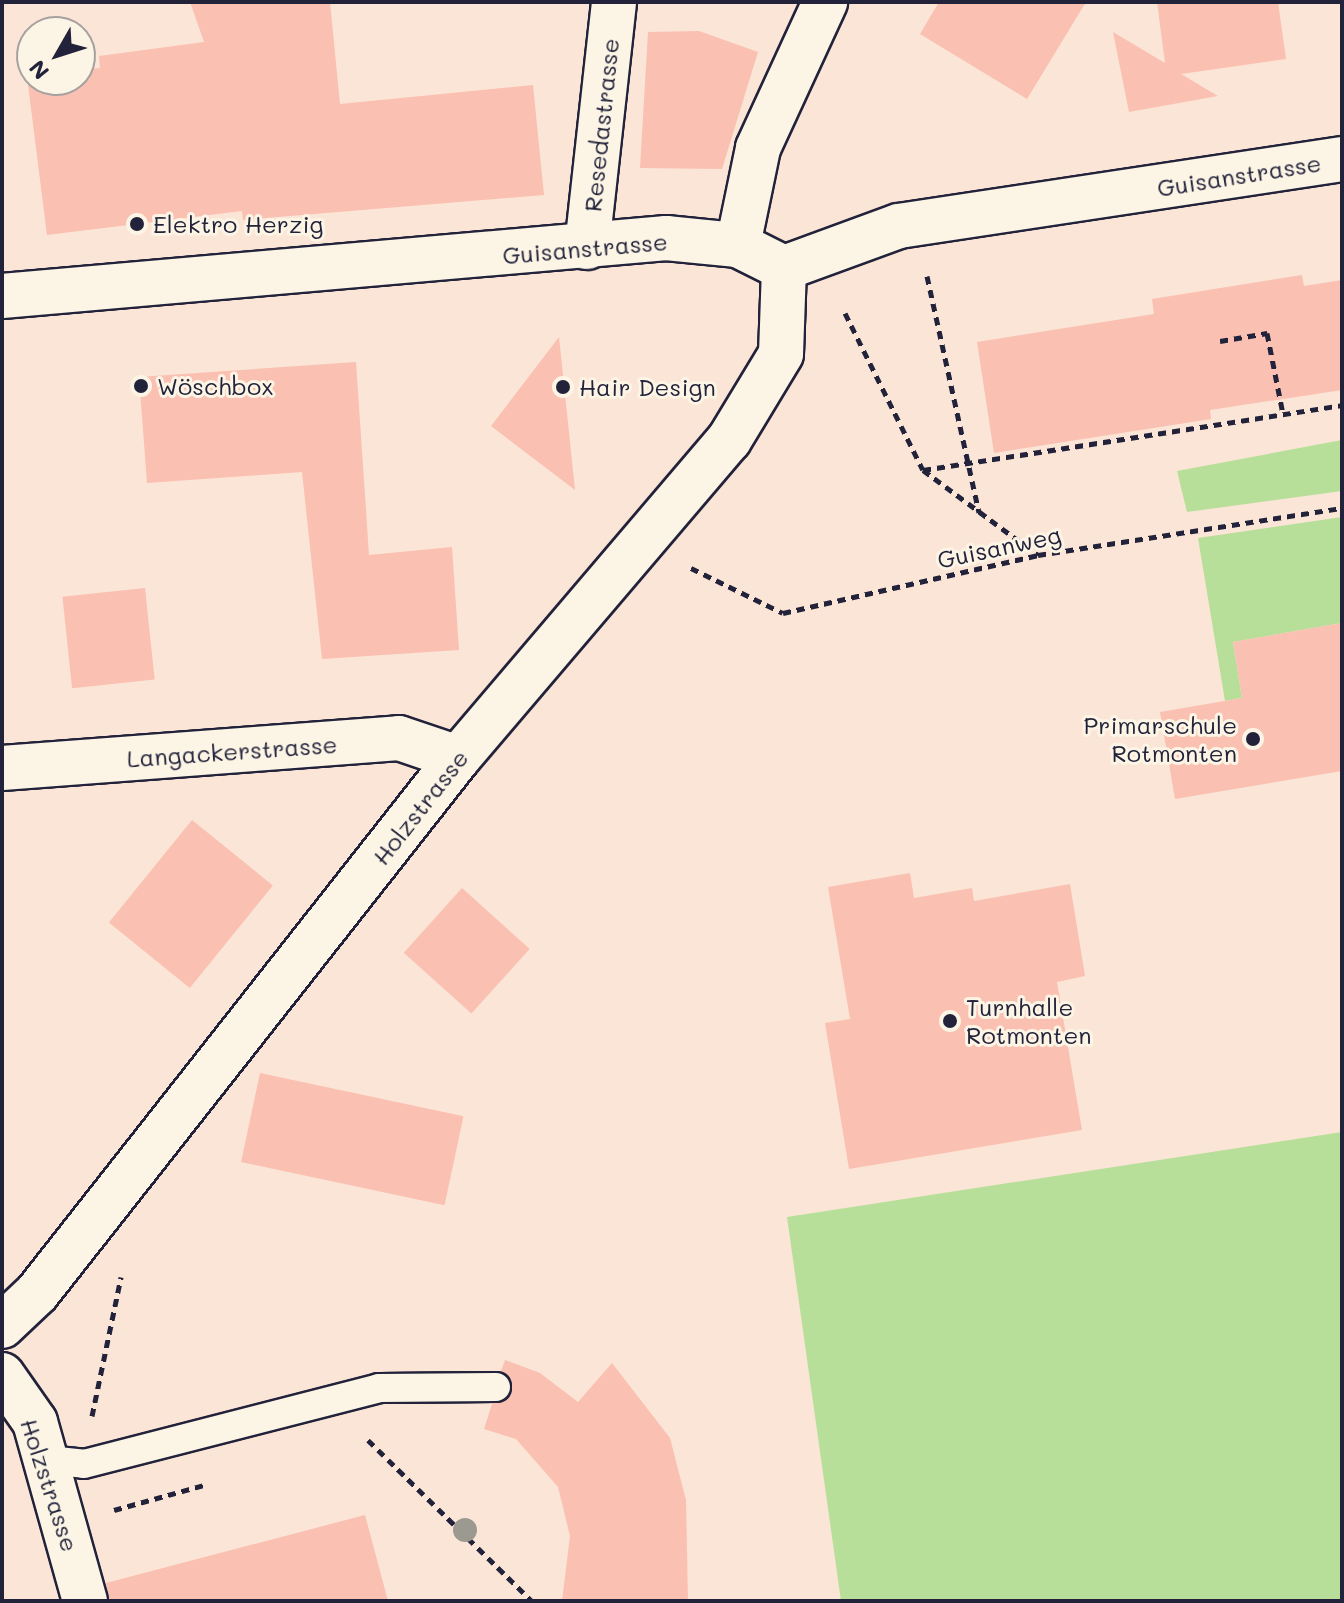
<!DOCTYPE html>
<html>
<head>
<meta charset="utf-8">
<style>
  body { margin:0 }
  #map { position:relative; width:1344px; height:1603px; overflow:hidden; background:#fbe5d6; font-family:Mali,sans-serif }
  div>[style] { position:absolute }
  .green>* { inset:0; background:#b7df9a }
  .building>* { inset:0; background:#fac0b2; transform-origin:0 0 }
  .path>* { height:5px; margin-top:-2.5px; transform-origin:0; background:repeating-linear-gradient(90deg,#22223b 0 8px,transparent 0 14px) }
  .roads { filter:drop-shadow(2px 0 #22223b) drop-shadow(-2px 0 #22223b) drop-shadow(0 2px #22223b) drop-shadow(0 -2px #22223b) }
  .service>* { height:28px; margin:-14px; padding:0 14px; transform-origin:14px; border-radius:14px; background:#fcf5e5 }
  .minor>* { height:44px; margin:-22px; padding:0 22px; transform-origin:22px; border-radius:22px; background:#fcf5e5 }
  .tertiary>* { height:44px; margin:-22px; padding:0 22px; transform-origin:22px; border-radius:22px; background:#fcf5e5 }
  .trees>* { width:24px; height:24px; margin:-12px; border-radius:50%; background:#9c9991 }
  .dots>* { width:22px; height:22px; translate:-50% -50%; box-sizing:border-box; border:4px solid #fcf5e5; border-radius:50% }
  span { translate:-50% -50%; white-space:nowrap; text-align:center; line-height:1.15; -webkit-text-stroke:6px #fcf5e5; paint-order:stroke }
  .street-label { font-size:24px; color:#22223b }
  .poi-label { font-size:24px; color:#22223b }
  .left { translate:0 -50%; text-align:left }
  .right { translate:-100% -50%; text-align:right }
  .frame { position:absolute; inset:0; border:4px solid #22223b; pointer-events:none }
  .north { position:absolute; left:16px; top:16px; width:80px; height:80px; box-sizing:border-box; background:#fcf5e5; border:2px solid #a5a1a1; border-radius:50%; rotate:231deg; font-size:22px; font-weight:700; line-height:32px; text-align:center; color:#22223b }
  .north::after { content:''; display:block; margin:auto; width:28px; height:36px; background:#22223b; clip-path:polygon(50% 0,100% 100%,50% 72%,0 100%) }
</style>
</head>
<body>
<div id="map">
  <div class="green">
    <i style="clip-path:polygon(1342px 440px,1342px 491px,1187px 512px,1177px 471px)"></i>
    <i style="clip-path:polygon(1342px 517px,1342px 623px,1233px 642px,1242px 698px,1225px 701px,1198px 538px)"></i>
    <i style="clip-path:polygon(1342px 1132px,1342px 1601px,841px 1601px,787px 1217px)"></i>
  </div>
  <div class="building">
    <i style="clip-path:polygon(190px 2px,330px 2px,340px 104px,533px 85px,544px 195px,243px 220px,242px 211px,47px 235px,27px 77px,80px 80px,80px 70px,100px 68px,99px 56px,204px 42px)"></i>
    <i style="clip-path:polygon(939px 2px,1086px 2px,1027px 99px,920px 34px)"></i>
    <i style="clip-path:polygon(1157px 2px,1278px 2px,1286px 59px,1181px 74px,1218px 96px,1129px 112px,1113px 32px,1165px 63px)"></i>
    <i style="clip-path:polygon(699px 31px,758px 52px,722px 169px,640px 168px,648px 32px)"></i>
    <i style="clip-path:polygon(1302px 275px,1304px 286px,1342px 280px,1342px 390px,1210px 410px,1211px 419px,994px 453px,977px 342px,1154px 314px,1152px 299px)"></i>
    <i style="clip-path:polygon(559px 337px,575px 490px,491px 426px)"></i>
    <i style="clip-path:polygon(356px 362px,369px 555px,452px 547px,459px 650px,322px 659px,302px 472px,147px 483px,139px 377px)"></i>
    <i style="left:145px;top:588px;width:92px;height:83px;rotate:84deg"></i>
    <i style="clip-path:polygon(1342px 623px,1342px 771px,1175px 799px,1160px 712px,1242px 698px,1233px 642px)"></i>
    <i style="left:192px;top:820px;width:104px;height:132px;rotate:39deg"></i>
    <i style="clip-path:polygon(910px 873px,914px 898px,972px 888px,974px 901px,1070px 884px,1085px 976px,1057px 982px,1082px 1130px,849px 1169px,825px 1023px,850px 1019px,828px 887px)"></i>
    <i style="left:462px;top:888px;width:91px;height:87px;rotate:42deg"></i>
    <i style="left:260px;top:1073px;width:208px;height:91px;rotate:12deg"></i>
    <i style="clip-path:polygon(505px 1360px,540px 1373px,578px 1402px,612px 1363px,670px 1438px,686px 1500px,688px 1601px,562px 1601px,570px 1536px,558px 1487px,516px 1439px,484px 1429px,492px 1404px,511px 1395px,511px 1379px,501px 1371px)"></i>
    <i style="clip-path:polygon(365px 1515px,388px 1601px,109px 1601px,106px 1583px)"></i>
  </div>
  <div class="path">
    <i style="left:927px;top:276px;width:242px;rotate:77.6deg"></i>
    <i style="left:845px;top:313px;width:175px;rotate:63.6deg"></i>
    <i style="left:923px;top:470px;width:143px;rotate:36.5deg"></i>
    <i style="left:1220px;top:341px;width:48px;rotate:-9.7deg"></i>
    <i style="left:1267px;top:333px;width:83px;rotate:78.8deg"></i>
    <i style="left:923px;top:470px;width:424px;rotate:-8.8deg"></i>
    <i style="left:691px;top:568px;width:102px;rotate:26.1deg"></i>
    <i style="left:783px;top:613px;width:262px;rotate:-12.8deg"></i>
    <i style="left:1038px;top:555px;width:308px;rotate:-8.8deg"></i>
    <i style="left:92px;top:1416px;width:142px;rotate:-78.2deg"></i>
    <i style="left:368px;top:1440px;width:230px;rotate:44.5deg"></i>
    <i style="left:114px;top:1510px;width:93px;rotate:-15.5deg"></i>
  </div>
  <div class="roads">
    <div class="service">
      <i style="left:48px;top:1460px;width:36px;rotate:6deg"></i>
      <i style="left:84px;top:1464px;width:305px;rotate:-14.4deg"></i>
      <i style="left:379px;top:1388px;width:117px;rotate:-0.5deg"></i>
    </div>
    <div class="minor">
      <i style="left:738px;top:245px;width:99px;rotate:-78.3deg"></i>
      <i style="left:758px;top:148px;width:161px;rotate:-65.3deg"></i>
      <i style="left:587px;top:247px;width:246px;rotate:-83.7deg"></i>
      <i style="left:2px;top:768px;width:398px;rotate:-4.3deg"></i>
      <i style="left:399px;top:738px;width:62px;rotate:18.7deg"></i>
      <i style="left:2px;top:1375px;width:57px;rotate:54.9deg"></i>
      <i style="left:35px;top:1422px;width:186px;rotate:74.4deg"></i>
    </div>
    <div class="tertiary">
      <i style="left:784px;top:268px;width:122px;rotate:-20.1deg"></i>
      <i style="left:899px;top:226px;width:448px;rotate:-8.6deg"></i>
      <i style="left:2px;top:296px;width:667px;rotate:-4.99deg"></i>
      <i style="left:666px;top:238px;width:72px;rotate:5.6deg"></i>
      <i style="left:738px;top:245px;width:51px;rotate:26.6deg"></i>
      <i style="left:2px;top:1326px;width:48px;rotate:-43.3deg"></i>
      <i style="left:37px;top:1293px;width:681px;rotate:-51.8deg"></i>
      <i style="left:458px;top:758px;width:418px;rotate:-49.6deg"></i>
      <i style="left:729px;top:440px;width:100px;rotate:-58.8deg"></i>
      <i style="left:781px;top:354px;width:86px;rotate:-88deg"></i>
    </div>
  </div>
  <div class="trees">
    <i style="left:465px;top:1530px"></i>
  </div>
  <div class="dots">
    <i style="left:137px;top:224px;background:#22223b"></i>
    <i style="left:141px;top:386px;background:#22223b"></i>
    <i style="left:563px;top:387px;background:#22223b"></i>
    <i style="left:1253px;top:739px;background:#22223b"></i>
    <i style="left:950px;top:1021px;background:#22223b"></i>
  </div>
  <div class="street-label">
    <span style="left:601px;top:125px;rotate:-84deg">Resedastrasse</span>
    <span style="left:1239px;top:175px;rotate:-9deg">Guisanstrasse</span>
    <span style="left:585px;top:248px;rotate:-5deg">Guisanstrasse</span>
    <span style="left:999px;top:547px;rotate:-12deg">Guisanweg</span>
    <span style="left:232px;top:751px;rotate:-4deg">Langackerstrasse</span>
    <span style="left:420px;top:807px;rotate:-52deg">Holzstrasse</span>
    <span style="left:50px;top:1485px;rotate:72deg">Holzstrasse</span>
  </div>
  <div class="poi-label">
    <span class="left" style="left:153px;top:224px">Elektro Herzig</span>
    <span class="left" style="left:157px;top:386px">Wöschbox</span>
    <span class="left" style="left:579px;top:387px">Hair Design</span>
    <span class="right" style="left:1237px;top:739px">Primarschule<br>Rotmonten</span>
    <span class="left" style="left:966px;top:1021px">Turnhalle<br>Rotmonten</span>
  </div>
  <div class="frame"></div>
  <div class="north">N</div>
</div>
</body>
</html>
